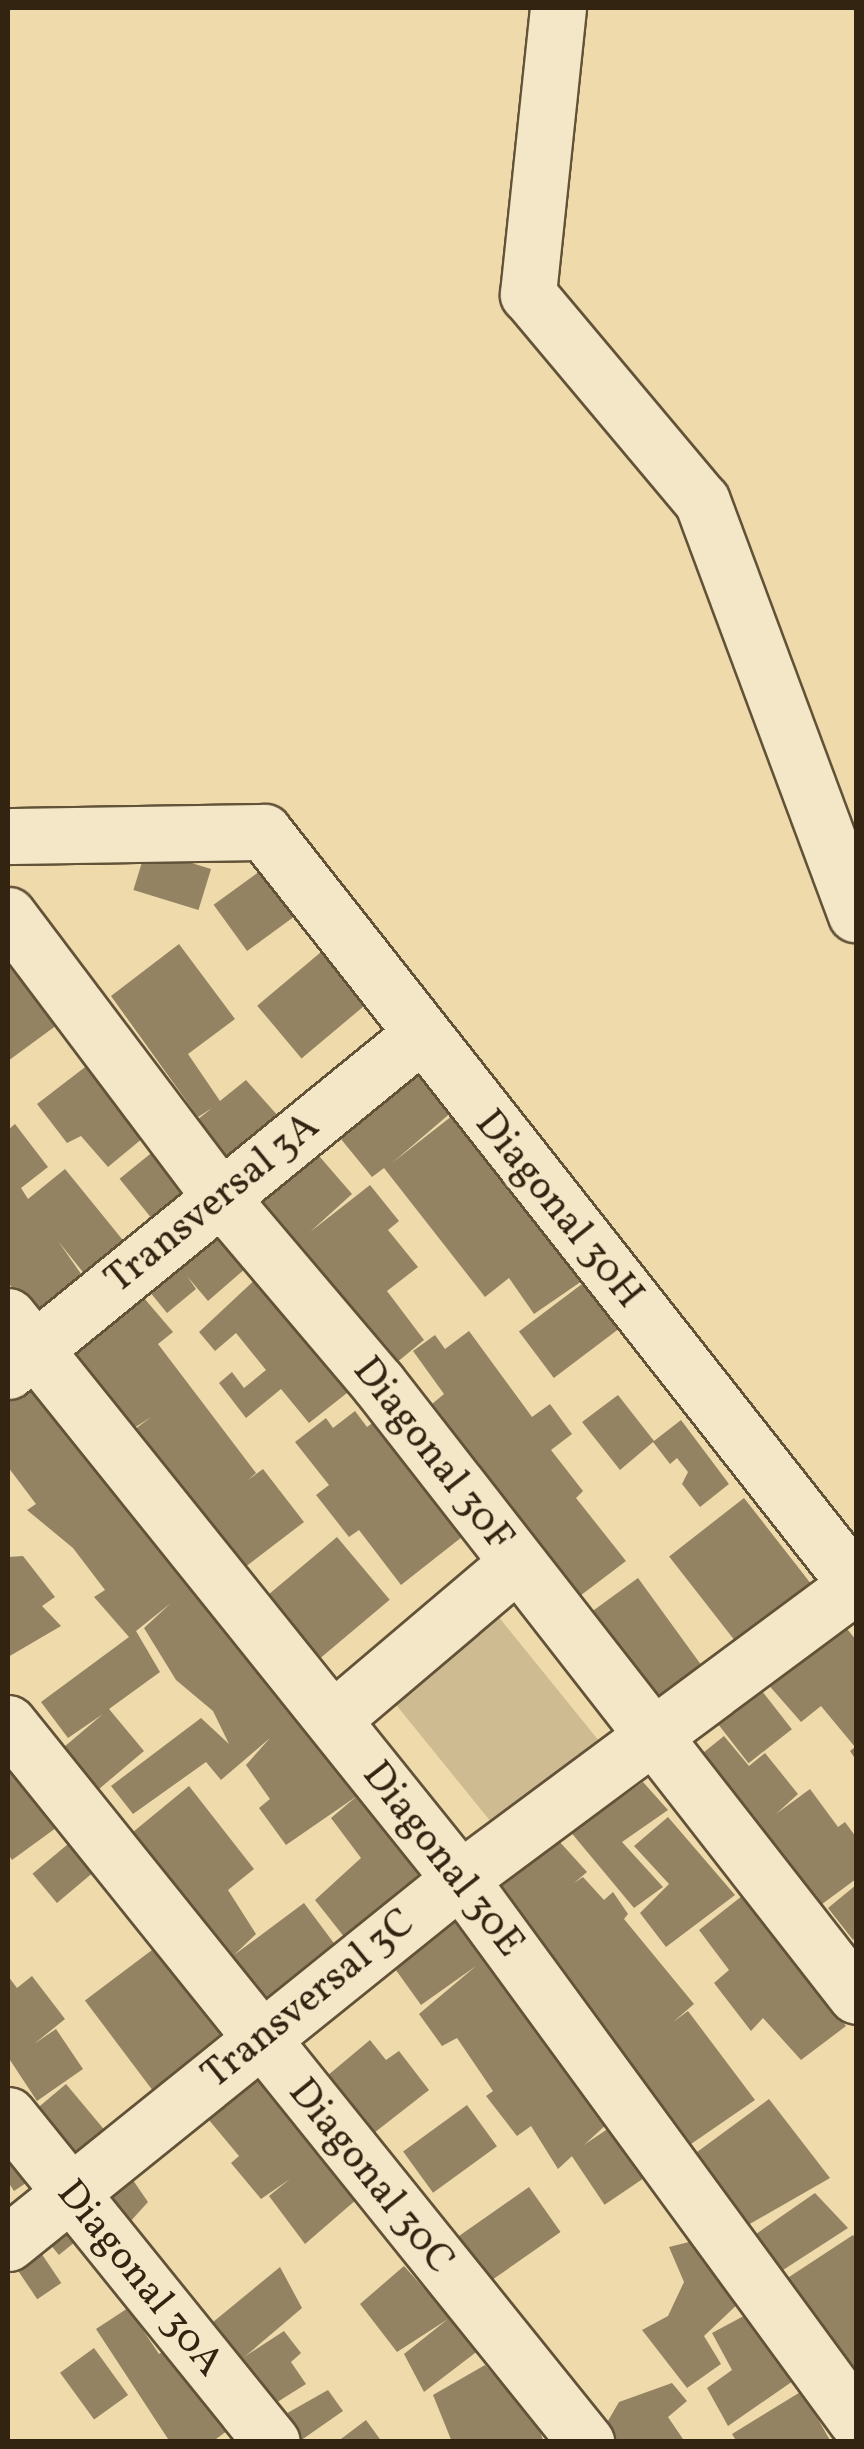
<!DOCTYPE html>
<html>
<head>
<meta charset="utf-8">
<style>
  body { margin:0 }
  #map { position:relative; width:864px; height:2449px; overflow:hidden; background:#eedaab; font-family:Vollkorn,serif }
  div>[style] { position:absolute }
  .green>* { inset:0; background:#cebb91; transform-origin:0 0 }
  .building>* { inset:0; background:#948362; transform-origin:0 0 }
  .roads { filter:drop-shadow(2px 0 #625238) drop-shadow(-2px 0 #625238) drop-shadow(0 2px #625238) drop-shadow(0 -2px #625238) }
  .minor>* { height:55px; margin:-27.5px; padding:0 27.5px; transform-origin:27.5px; border-radius:27.5px; background:#f4e7c8 }
  span { translate:-50% -50%; white-space:nowrap; text-align:center; line-height:1.15; -webkit-text-stroke:9px #f4e7c8; paint-order:stroke }
  .street-label { font-size:40px; color:#332412 }
  .frame { position:absolute; inset:0; border:10px solid #332412; pointer-events:none }
</style>
</head>
<body>
<div id="map">
  <div class="green">
    <i style="left:489px;top:1605px;width:189px;height:135px;rotate:51deg"></i>
  </div>
  <div class="building">
    <i style="left:146px;top:849px;width:68px;height:43px;rotate:17deg"></i>
    <i style="left:267px;top:866px;width:57px;height:66px;rotate:54deg"></i>
    <i style="left:333px;top:942px;width:69px;height:99px;rotate:50deg"></i>
    <i style="clip-path:polygon(179px 944px,235px 1019px,188px 1054px,220px 1101px,246px 1080px,287px 1126px,227px 1161px,197px 1120px,212px 1108px,198px 1117px,111px 996px)"></i>
    <i style="clip-path:polygon(8px 948px,61px 1022px,8px 1061px)"></i>
    <i style="clip-path:polygon(93px 1061px,149px 1133px,108px 1167px,81px 1136px,67px 1143px,37px 1104px)"></i>
    <i style="clip-path:polygon(417px 1067px,453px 1111px,392px 1163px,457px 1112px,595px 1272px,534px 1314px,509px 1278px,485px 1297px,384px 1168px,372px 1177px,336px 1133px)"></i>
    <i style="clip-path:polygon(15px 1124px,48px 1167px,21px 1188px,28px 1199px,65px 1169px,126px 1244px,86px 1276px,58px 1241px,86px 1281px,33px 1318px,8px 1282px,8px 1130px)"></i>
    <i style="left:160px;top:1146px;width:53px;height:52px;rotate:51deg"></i>
    <i style="clip-path:polygon(313px 1149px,352px 1194px,310px 1232px,370px 1185px,399px 1221px,388px 1230px,418px 1267px,387px 1291px,424px 1340px,390px 1368px,255px 1199px)"></i>
    <i style="clip-path:polygon(209px 1224px,246px 1268px,208px 1301px,187px 1276px,196px 1289px,167px 1313px,136px 1275px)"></i>
    <i style="clip-path:polygon(260px 1275px,352px 1389px,309px 1423px,281px 1389px,246px 1418px,219px 1383px,232px 1372px,244px 1388px,266px 1370px,236px 1333px,215px 1351px,199px 1332px)"></i>
    <i style="left:590px;top:1278px;width:58px;height:89px;rotate:53deg"></i>
    <i style="clip-path:polygon(138px 1291px,173px 1332px,158px 1344px,256px 1473px,248px 1480px,263px 1469px,304px 1522px,240px 1571px,130px 1433px,151px 1417px,131px 1430px,66px 1353px)"></i>
    <i style="clip-path:polygon(469px 1331px,532px 1417px,550px 1404px,572px 1434px,551px 1450px,583px 1491px,576px 1498px,626px 1561px,572px 1602px,426px 1409px,444px 1394px,413px 1351px,435px 1335px,445px 1349px)"></i>
    <i style="clip-path:polygon(28px 1363px,432px 1870px,349px 1943px,315px 1900px,361px 1858px,331px 1818px,357px 1796px,286px 1845px,259px 1808px,270px 1799px,246px 1765px,270px 1738px,221px 1780px,206px 1762px,133px 1814px,111px 1786px,201px 1718px,229px 1744px,213px 1711px,176px 1680px,144px 1628px,171px 1603px,136px 1631px,160px 1672px,109px 1709px,144px 1751px,99px 1789px,64px 1747px,103px 1714px,68px 1738px,41px 1702px,129px 1637px,94px 1597px,105px 1590px,73px 1548px,27px 1510px,36px 1504px,8px 1467px,8px 1381px)"></i>
    <i style="clip-path:polygon(618px 1395px,654px 1441px,681px 1420px,729px 1484px,700px 1507px,682px 1484px,688px 1472px,677px 1458px,670px 1464px,653px 1442px,620px 1470px,582px 1422px)"></i>
    <i style="clip-path:polygon(355px 1411px,367px 1427px,379px 1418px,467px 1533px,401px 1585px,359px 1530px,349px 1537px,316px 1495px,329px 1485px,295px 1442px,326px 1418px,333px 1428px)"></i>
    <i style="left:744px;top:1498px;width:117px;height:95px;rotate:52deg"></i>
    <i style="left:337px;top:1537px;width:82px;height:99px;rotate:50deg"></i>
    <i style="clip-path:polygon(23px 1556px,55px 1597px,42px 1606px,61px 1626px,8px 1657px,8px 1557px)"></i>
    <i style="left:638px;top:1578px;width:119px;height:62px;rotate:54deg"></i>
    <i style="clip-path:polygon(840px 1620px,856px 1640px,856px 1760px,850px 1751px,855px 1747px,821px 1706px,801px 1722px,766px 1682px)"></i>
    <i style="left:758px;top:1686px;width:55px;height:55px;rotate:52deg"></i>
    <i style="clip-path:polygon(724px 1736px,749px 1766px,765px 1753px,798px 1794px,776px 1814px,810px 1789px,838px 1827px,845px 1822px,856px 1837px,856px 1879px,814px 1910px,693px 1761px)"></i>
    <i style="clip-path:polygon(8px 1755px,60px 1825px,12px 1860px,8px 1854px)"></i>
    <i style="clip-path:polygon(643px 1782px,668px 1810px,622px 1842px,663px 1887px,634px 1908px,569px 1830px,592px 1809px,597px 1815px)"></i>
    <i style="clip-path:polygon(189px 1786px,254px 1869px,228px 1890px,256px 1934px,234px 1955px,304px 1903px,336px 1946px,267px 1998px,228px 1959px,133px 1832px)"></i>
    <i style="clip-path:polygon(668px 1817px,735px 1895px,666px 1947px,640px 1913px,669px 1884px,634px 1846px)"></i>
    <i style="left:80px;top:1834px;width:38px;height:62px;rotate:50deg"></i>
    <i style="clip-path:polygon(558px 1840px,587px 1872px,574px 1883px,583px 1877px,604px 1900px,613px 1892px,628px 1914px,624px 1919px,694px 2004px,673px 2022px,688px 2011px,755px 2100px,691px 2144px,490px 1886px)"></i>
    <i style="clip-path:polygon(856px 1885px,856px 1937px,853px 1940px,828px 1908px)"></i>
    <i style="clip-path:polygon(742px 1896px,846px 2026px,801px 2060px,763px 2018px,751px 2031px,714px 1983px,729px 1970px,699px 1930px)"></i>
    <i style="clip-path:polygon(443px 1907px,609px 2122px,558px 2169px,531px 2126px,517px 2136px,486px 2096px,493px 2091px,457px 2038px,442px 2046px,419px 2014px,476px 1966px,421px 2005px,388px 1959px)"></i>
    <i style="left:160px;top:1944px;width:117px;height:94px;rotate:53deg"></i>
    <i style="clip-path:polygon(8px 1976px,17px 1988px,32px 1976px,65px 2019px,34px 2044px,56px 2029px,83px 2069px,37px 2101px,8px 2057px)"></i>
    <i style="clip-path:polygon(370px 2040px,386px 2060px,399px 2051px,429px 2090px,374px 2133px,327px 2076px)"></i>
    <i style="clip-path:polygon(252px 2067px,364px 2193px,305px 2244px,269px 2196px,290px 2179px,261px 2199px,231px 2163px,239px 2156px,199px 2108px)"></i>
    <i style="left:66px;top:2084px;width:59px;height:36px;rotate:50deg"></i>
    <i style="clip-path:polygon(769px 2099px,830px 2178px,748px 2225px,693px 2155px)"></i>
    <i style="left:467px;top:2105px;width:51px;height:79px;rotate:54deg"></i>
    <i style="left:621px;top:2120px;width:61px;height:61px;rotate:56deg"></i>
    <i style="clip-path:polygon(8px 2146px,35px 2177px,14px 2191px,8px 2182px)"></i>
    <i style="clip-path:polygon(124px 2167px,148px 2202px,129px 2223px,102px 2192px)"></i>
    <i style="left:529px;top:2187px;width:55px;height:92px;rotate:55deg"></i>
    <i style="clip-path:polygon(815px 2193px,848px 2228px,783px 2270px,756px 2234px)"></i>
    <i style="left:70px;top:2210px;width:28px;height:37px;rotate:51deg"></i>
    <i style="clip-path:polygon(853px 2235px,856px 2239px,856px 2377px,786px 2279px)"></i>
    <i style="clip-path:polygon(697px 2240px,742px 2300px,704px 2336px,721px 2364px,687px 2388px,642px 2330px,668px 2316px,684px 2282px,669px 2247px)"></i>
    <i style="left:35px;top:2244px;width:47px;height:29px;rotate:56deg"></i>
    <i style="clip-path:polygon(404px 2266px,479px 2350px,424px 2392px,404px 2354px,448px 2319px,397px 2352px,360px 2304px)"></i>
    <i style="clip-path:polygon(280px 2267px,302px 2308px,235px 2365px,207px 2327px)"></i>
    <i style="clip-path:polygon(128px 2308px,159px 2354px,181px 2340px,235px 2425px,212px 2442px,170px 2442px,96px 2329px)"></i>
    <i style="clip-path:polygon(753px 2311px,793px 2381px,728px 2426px,707px 2388px,732px 2370px,712px 2333px)"></i>
    <i style="clip-path:polygon(284px 2331px,301px 2353px,291px 2362px,306px 2384px,271px 2406px,241px 2359px)"></i>
    <i style="left:94px;top:2348px;width:58px;height:42px;rotate:54deg"></i>
    <i style="clip-path:polygon(485px 2365px,537px 2424px,544px 2442px,452px 2442px,433px 2395px)"></i>
    <i style="clip-path:polygon(672px 2383px,687px 2401px,668px 2417px,685px 2442px,614px 2442px,605px 2426px,619px 2402px)"></i>
    <i style="clip-path:polygon(328px 2390px,343px 2411px,300px 2441px,282px 2416px)"></i>
    <i style="clip-path:polygon(802px 2391px,831px 2442px,737px 2442px,732px 2434px)"></i>
    <i style="clip-path:polygon(366px 2420px,382px 2442px,337px 2442px)"></i>
  </div>
  <div class="roads">
    <div class="minor">
      <i style="left:558px;top:8px;width:288px;rotate:96deg"></i>
      <i style="left:528px;top:294px;width:270px;rotate:50deg"></i>
      <i style="left:702px;top:501px;width:441px;rotate:69.6deg"></i>
      <i style="left:8px;top:836px;width:256px;rotate:-0.9deg"></i>
      <i style="left:264px;top:832px;width:957px;rotate:51.79deg"></i>
      <i style="left:8px;top:915px;width:354px;rotate:53deg"></i>
      <i style="left:221px;top:1198px;width:243px;rotate:49.7deg"></i>
      <i style="left:378px;top:1383px;width:777px;rotate:52.05deg"></i>
      <i style="left:8px;top:1316px;width:722px;rotate:51.24deg"></i>
      <i style="left:460px;top:1879px;width:670px;rotate:53.8deg"></i>
      <i style="left:8px;top:1371px;width:530px;rotate:-39.18deg"></i>
      <i style="left:333px;top:1719px;width:241px;rotate:-40.3deg"></i>
      <i style="left:8px;top:1723px;width:923px;rotate:51.2deg"></i>
      <i style="left:8px;top:2115px;width:420px;rotate:51.1deg"></i>
      <i style="left:8px;top:2243px;width:580px;rotate:-38.84deg"></i>
      <i style="left:460px;top:1879px;width:493px;rotate:-36.6deg"></i>
    </div>
  </div>
  <div class="street-label">
    <span style="left:213px;top:1204px;rotate:-39deg">Transversal 3A</span>
    <span style="left:558px;top:1210px;rotate:51deg">Diagonal 30H</span>
    <span style="left:432px;top:1455px;rotate:52deg">Diagonal 30F</span>
    <span style="left:442px;top:1860px;rotate:52deg">Diagonal 30E</span>
    <span style="left:309px;top:2000px;rotate:-39deg">Transversal 3C</span>
    <span style="left:370px;top:2177px;rotate:51deg">Diagonal 30C</span>
    <span style="left:139px;top:2279px;rotate:51deg">Diagonal 30A</span>
  </div>
  <div class="frame"></div>
</div>
</body>
</html>
